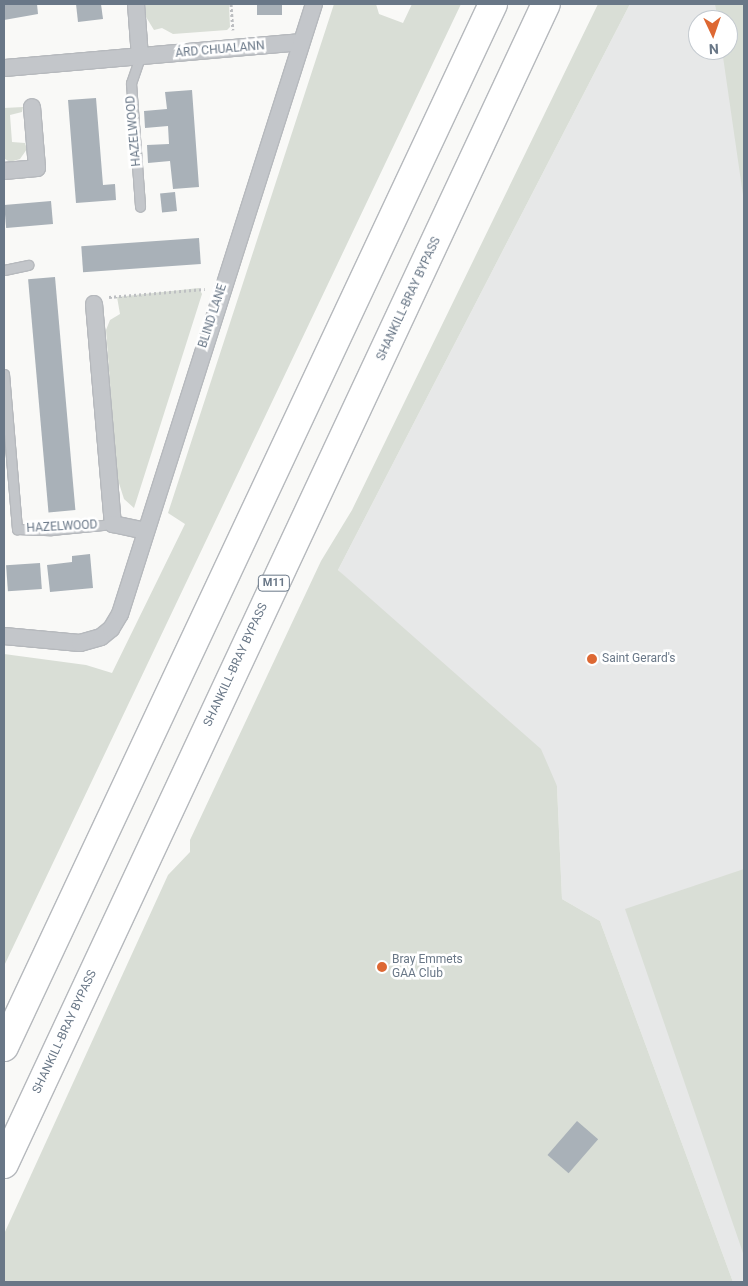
<!DOCTYPE html>
<html>
<head>
<meta charset="utf-8">
<style>
  body { margin:0 }
  #map { position:relative; width:748px; height:1286px; overflow:hidden; background:#f9f9f7; font-family:Roboto,sans-serif }
  div>[style] { position:absolute }
  .built>* { inset:0; background:#e7e8e8 }
  .green>* { inset:0; background:#d9ded6 }
  .building>* { inset:0; background:#a9b1b8; transform-origin:0 0 }
  .path>* { height:3px; margin-top:-1.5px; transform-origin:0; background:repeating-linear-gradient(90deg,#bdbfc2 0 2.5px,transparent 0 5px) }
  .roads { filter:drop-shadow(1px 0 #b6b9bd) drop-shadow(-1px 0 #b6b9bd) drop-shadow(0 1px #b6b9bd) drop-shadow(0 -1px #b6b9bd) }
  .lane>* { height:9px; margin:-4.5px; padding:0 4.5px; transform-origin:4.5px; border-radius:4.5px; background:#c3c6ca }
  .street>* { height:16px; margin:-8px; padding:0 8px; transform-origin:8px; border-radius:8px; background:#c3c6ca }
  .highway>* { height:28px; margin:-14px; padding:0 14px; transform-origin:14px; border-radius:14px; background:#fff }
  .dots>* { width:14px; height:14px; translate:-50% -50%; box-sizing:border-box; border:2px solid #fff; border-radius:50% }
  span { translate:-50% -50%; white-space:nowrap; text-align:center; line-height:1.15; -webkit-text-stroke:5px #fff; paint-order:stroke }
  .shield-label span { padding:1px 4px; background:#fff; border:1px solid; border-radius:4px; -webkit-text-stroke-width:0 }
  .shield-label { font-size:11px; color:#697787; font-weight:700 }
  .street-label { font-size:12px; color:#697787 }
  .poi-label { font-size:12px; color:#697787 }
  .left { translate:0 -50%; text-align:left }
  .frame { position:absolute; inset:0; border:5px solid #697787; pointer-events:none }
  .north { position:absolute; left:688px; top:10px; width:50px; height:50px; box-sizing:border-box; background:#fff; border:1px solid #c3c9cf; border-radius:50%; rotate:177deg; font-size:14px; font-weight:700; line-height:20px; text-align:center; color:#697787 }
  .north::after { content:''; display:block; margin:auto; width:18px; height:22px; background:#dd6833; clip-path:polygon(50% 0,100% 100%,50% 72%,0 100%) }
</style>
</head>
<body>
<div id="map">
  <div class="built">
    <i style="clip-path:polygon(evenodd,630px 4px,744px 4px,744px 1282px,733px 1282px,600px 921px,562px 899px,557px 786px,338px 570px,630px 4px,698px 20px,728px 20px,728px 50px,698px 50px,698px 20px)"></i>
  </div>
  <div class="green">
    <i style="clip-path:polygon(145px 4px,229px 4px,230px 27px,227px 30px,173px 34px,162px 28px,154px 30px,146px 17px)"></i>
    <i style="clip-path:polygon(334px 4px,376px 4px,379px 14px,403px 23px,412px 4px,461px 4px,4px 966px,4px 654px,86px 665px,112px 673px,185px 524px,168px 513px)"></i>
    <i style="clip-path:polygon(598px 4px,630px 4px,338px 570px,541px 749px,557px 786px,562px 899px,600px 921px,733px 1282px,4px 1282px,4px 1234px,168px 875px,190px 852px,190px 840px,321px 561px,352px 510px)"></i>
    <i style="clip-path:polygon(715px 4px,744px 4px,744px 202px,722px 50px,728px 50px,728px 20px,718px 20px)"></i>
    <i style="clip-path:polygon(23px 107px,22px 112px,10px 115px,12px 142px,25px 143px,27px 149px,20px 159px,10px 162px,5px 159px,4px 149px,4px 108px)"></i>
    <i style="clip-path:polygon(199px 288px,202px 294px,134px 508px,124px 499px,117px 477px,106px 330px,110px 320px,120px 314px,117px 297px)"></i>
    <i style="clip-path:polygon(744px 869px,744px 1253px,743px 1253px,625px 909px)"></i>
  </div>
  <div class="building">
    <i style="clip-path:polygon(4px 4px,37px 4px,38px 14px,4px 20px)"></i>
    <i style="clip-path:polygon(76px 4px,101px 4px,103px 19px,78px 22px)"></i>
    <i style="left:257px;top:4px;width:25px;height:11px"></i>
    <i style="clip-path:polygon(192px 90px,199px 187px,173px 189px,170px 161px,148px 163px,147px 145px,169px 144px,168px 126px,145px 128px,144px 111px,167px 109px,165px 92px)"></i>
    <i style="clip-path:polygon(96px 98px,103px 185px,115px 184px,116px 200px,76px 203px,68px 100px)"></i>
    <i style="left:175px;top:192px;width:19px;height:15px;rotate:84deg"></i>
    <i style="left:51px;top:201px;width:23px;height:47px;rotate:85deg"></i>
    <i style="left:199px;top:238px;width:26px;height:118px;rotate:86deg"></i>
    <i style="left:55px;top:277px;width:234px;height:27px;rotate:85deg"></i>
    <i style="clip-path:polygon(90px 554px,93px 588px,50px 592px,47px 565px,72px 562px,72px 556px)"></i>
    <i style="left:40px;top:563px;width:26px;height:34px;rotate:86deg"></i>
    <i style="left:577px;top:1121px;width:28px;height:45px;rotate:41deg"></i>
  </div>
  <div class="path">
    <i style="left:231px;top:4px;width:26px;rotate:86deg"></i>
    <i style="left:109px;top:297px;width:96px;rotate:-4.8deg"></i>
  </div>
  <div class="roads">
    <div class="lane">
      <i style="left:140px;top:57px;width:28px;rotate:109deg"></i>
      <i style="left:131px;top:83px;width:124px;rotate:85.8deg"></i>
      <i style="left:4px;top:270px;width:25px;rotate:-12deg"></i>
      <i style="left:4px;top:374px;width:156px;rotate:85.2deg"></i>
      <i style="left:17px;top:529px;width:34px;rotate:2deg"></i>
      <i style="left:51px;top:530px;width:62px;rotate:-5.5deg"></i>
    </div>
    <div class="street">
      <i style="left:136px;top:4px;width:53px;rotate:85.7deg"></i>
      <i style="left:4px;top:68px;width:297px;rotate:-5deg"></i>
      <i style="left:4px;top:171px;width:33px;rotate:-5deg"></i>
      <i style="left:37px;top:168px;width:61px;rotate:-94.7deg"></i>
      <i style="left:94px;top:304px;width:221px;rotate:85.1deg"></i>
      <i style="left:113px;top:524px;width:33px;rotate:12deg"></i>
      <i style="left:4px;top:636px;width:76px;rotate:5.3deg"></i>
      <i style="left:80px;top:643px;width:22px;rotate:-16deg"></i>
      <i style="left:101px;top:637px;width:13px;rotate:-39deg"></i>
      <i style="left:111px;top:629px;width:17px;rotate:-59deg"></i>
      <i style="left:120px;top:614px;width:640px;rotate:-72.36deg"></i>
    </div>
    <div class="highway">
      <i style="left:4px;top:1047px;width:1152px;rotate:-64.88deg"></i>
      <i style="left:4px;top:1164px;width:1280px;rotate:-64.96deg"></i>
    </div>
  </div>
  <div class="dots">
    <i style="left:592px;top:659px;background:#dd6833"></i>
    <i style="left:382px;top:967px;background:#dd6833"></i>
  </div>
  <div class="shield-label">
    <span style="left:274px;top:583px">M11</span>
  </div>
  <div class="street-label">
    <span style="left:220px;top:50px;rotate:-5deg">ÁRD CHUALANN</span>
    <span style="left:134px;top:131px;rotate:-95deg">HAZELWOOD</span>
    <span style="left:409px;top:299px;rotate:-65deg">SHANKILL-BRAY BYPASS</span>
    <span style="left:213px;top:316px;rotate:-72deg">BLIND LANE</span>
    <span style="left:62px;top:527px;rotate:-3deg">HAZELWOOD</span>
    <span style="left:236px;top:665px;rotate:-65deg">SHANKILL-BRAY BYPASS</span>
    <span style="left:65px;top:1032px;rotate:-65deg">SHANKILL-BRAY BYPASS</span>
  </div>
  <div class="poi-label">
    <span class="left" style="left:602px;top:659px">Saint Gerard's</span>
    <span class="left" style="left:392px;top:967px">Bray Emmets<br>GAA Club</span>
  </div>
  <div class="frame"></div>
  <div class="north">N</div>
</div>
</body>
</html>
